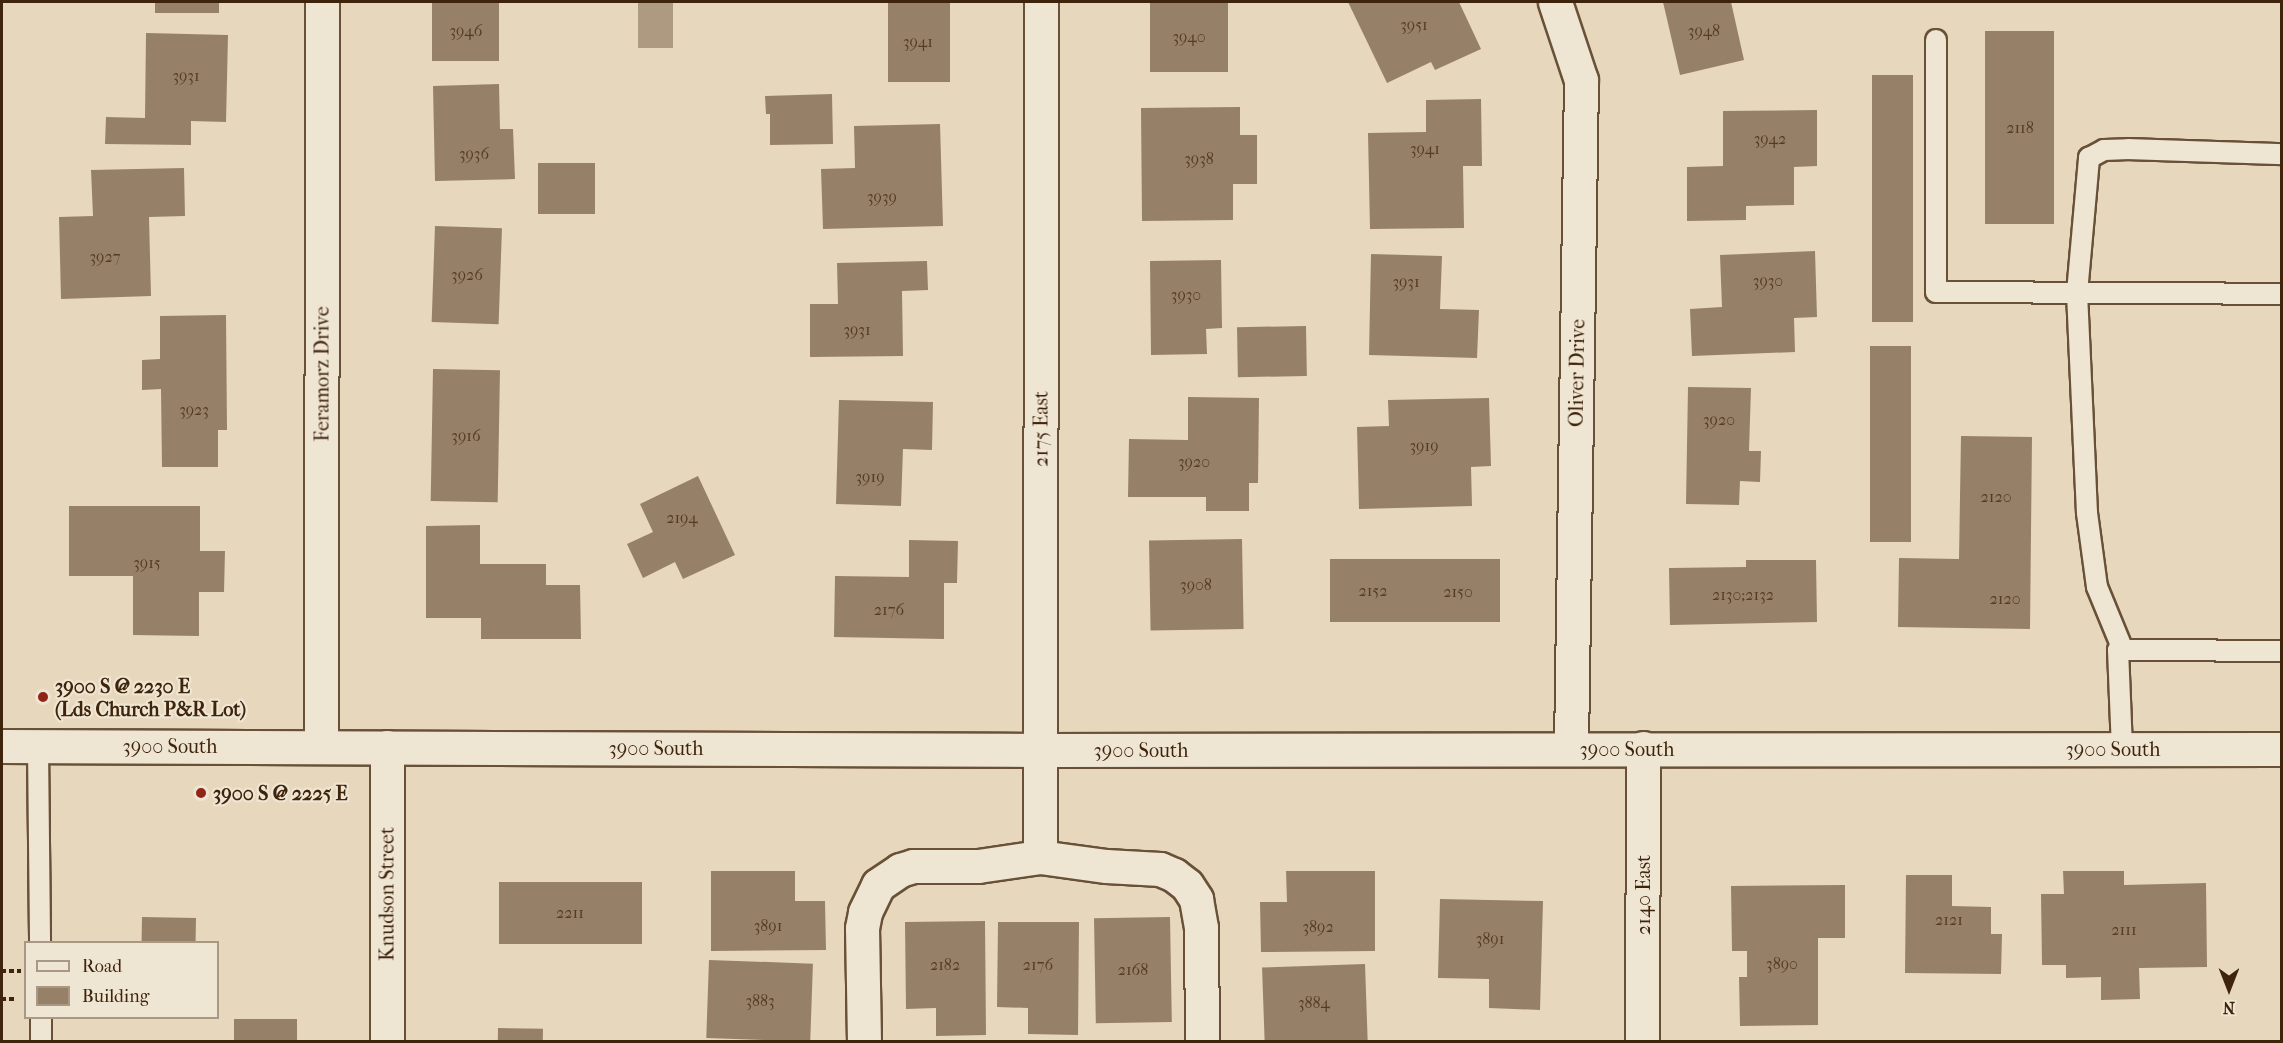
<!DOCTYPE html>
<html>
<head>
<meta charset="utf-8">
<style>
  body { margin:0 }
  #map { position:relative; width:2283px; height:1043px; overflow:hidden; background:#e7d7bc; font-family:"IM FELL French Canon",serif }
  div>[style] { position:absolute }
  .water>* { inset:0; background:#ae9a80; transform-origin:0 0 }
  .building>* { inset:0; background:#968168; transform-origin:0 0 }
  .path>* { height:4px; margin-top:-2px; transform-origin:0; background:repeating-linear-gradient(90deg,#3f240c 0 4.5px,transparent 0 7.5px) }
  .roads { filter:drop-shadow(2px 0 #695138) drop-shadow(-2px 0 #695138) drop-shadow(0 2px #695138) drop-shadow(0 -2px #695138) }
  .service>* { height:20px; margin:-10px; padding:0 10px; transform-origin:10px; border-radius:10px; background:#efe5d3 }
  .minor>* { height:33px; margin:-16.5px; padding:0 16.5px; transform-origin:16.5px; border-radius:16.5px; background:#efe5d3 }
  .secondary>* { height:33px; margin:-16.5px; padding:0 16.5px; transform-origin:16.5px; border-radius:16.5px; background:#efe5d3 }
  .dots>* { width:16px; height:16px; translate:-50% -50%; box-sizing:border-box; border:3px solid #efe5d3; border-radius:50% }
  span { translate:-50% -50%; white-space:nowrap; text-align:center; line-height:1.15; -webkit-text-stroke:4.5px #efe5d3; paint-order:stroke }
  .number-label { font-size:16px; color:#553b23 }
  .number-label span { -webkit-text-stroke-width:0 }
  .street-label { font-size:20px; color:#3f240c }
  .poi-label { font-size:20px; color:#3f240c; font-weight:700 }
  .left { translate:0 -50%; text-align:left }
  .frame { position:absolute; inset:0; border:3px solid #3f240c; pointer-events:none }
  .legend { position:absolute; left:24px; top:941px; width:195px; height:78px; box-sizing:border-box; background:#efe5d3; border:2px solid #a99883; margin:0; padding:8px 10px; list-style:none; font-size:18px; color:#3f240c }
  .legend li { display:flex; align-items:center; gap:12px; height:30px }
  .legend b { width:30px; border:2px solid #a99883 }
  .north { position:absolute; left:2199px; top:959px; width:60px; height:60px; -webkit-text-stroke:4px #efe5d3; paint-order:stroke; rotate:180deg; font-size:16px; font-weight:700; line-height:24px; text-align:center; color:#3f240c }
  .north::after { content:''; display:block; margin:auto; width:21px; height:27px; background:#3f240c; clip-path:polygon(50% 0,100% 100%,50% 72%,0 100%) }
</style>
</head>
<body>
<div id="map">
  <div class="water">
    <i style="left:638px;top:2px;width:35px;height:46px"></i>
  </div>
  <div class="building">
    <i style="left:155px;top:2px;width:64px;height:11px"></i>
    <i style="left:432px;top:2px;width:67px;height:59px"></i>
    <i style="left:888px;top:2px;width:62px;height:80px"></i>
    <i style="left:1150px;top:2px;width:78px;height:70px"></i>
    <i style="clip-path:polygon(1348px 2px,1459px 2px,1481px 49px,1435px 70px,1431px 62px,1387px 83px)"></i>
    <i style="clip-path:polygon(1663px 2px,1731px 2px,1744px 60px,1680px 75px)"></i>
    <i style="left:2054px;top:31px;width:193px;height:69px;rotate:90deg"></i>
    <i style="clip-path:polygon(146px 33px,228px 35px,226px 122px,191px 121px,191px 145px,105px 144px,106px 117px,145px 118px)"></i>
    <i style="left:1872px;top:75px;width:41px;height:247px"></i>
    <i style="clip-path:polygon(499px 84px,500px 129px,513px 129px,515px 179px,435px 181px,433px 86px)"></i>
    <i style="clip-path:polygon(832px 94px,833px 144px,770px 145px,770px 114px,766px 114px,765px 96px)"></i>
    <i style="clip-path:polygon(1481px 99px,1482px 166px,1463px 166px,1464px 228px,1370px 229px,1368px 133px,1426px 132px,1426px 100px)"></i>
    <i style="clip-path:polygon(1240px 107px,1240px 135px,1257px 135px,1257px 184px,1233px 184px,1233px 220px,1142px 221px,1141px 108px)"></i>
    <i style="clip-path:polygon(1817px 110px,1817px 166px,1794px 167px,1794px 205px,1746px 206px,1746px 220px,1687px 221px,1687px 167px,1723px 166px,1723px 111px)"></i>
    <i style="clip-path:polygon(940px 124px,943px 226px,823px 229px,821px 169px,855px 168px,854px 126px)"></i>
    <i style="left:538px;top:163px;width:57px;height:51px"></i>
    <i style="clip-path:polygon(184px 168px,185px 216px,149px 217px,151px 296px,61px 299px,59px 217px,93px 216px,91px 170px)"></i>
    <i style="left:435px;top:226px;width:67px;height:96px;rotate:2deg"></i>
    <i style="clip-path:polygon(1815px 251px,1817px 317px,1794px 318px,1795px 352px,1692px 356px,1690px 309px,1722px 307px,1720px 255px)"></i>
    <i style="clip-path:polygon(1371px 254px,1442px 256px,1440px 309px,1479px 310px,1477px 358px,1369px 355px)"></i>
    <i style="clip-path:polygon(1221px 260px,1222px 328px,1206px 329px,1207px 354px,1151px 355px,1150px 261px)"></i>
    <i style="clip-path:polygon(927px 261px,928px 290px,902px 291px,903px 356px,810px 357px,810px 304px,838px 304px,837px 263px)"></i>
    <i style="clip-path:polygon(226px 315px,227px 430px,218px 430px,218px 467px,162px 467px,161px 389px,142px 390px,142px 360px,160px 359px,160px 316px)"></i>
    <i style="left:1306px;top:326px;width:50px;height:69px;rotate:89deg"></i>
    <i style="left:1870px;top:346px;width:41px;height:196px"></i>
    <i style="left:433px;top:369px;width:67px;height:132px;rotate:1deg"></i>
    <i style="clip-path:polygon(1688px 387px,1751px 388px,1749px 451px,1761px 451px,1760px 482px,1740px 481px,1739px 505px,1686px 504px)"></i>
    <i style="clip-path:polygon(1188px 397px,1259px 398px,1258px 483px,1249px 483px,1249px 511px,1206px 511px,1206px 497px,1128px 497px,1129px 439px,1188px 440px)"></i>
    <i style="clip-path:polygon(1489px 398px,1491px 466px,1471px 467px,1472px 506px,1359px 509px,1357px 427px,1389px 426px,1388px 400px)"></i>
    <i style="clip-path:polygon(839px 400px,933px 402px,932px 450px,903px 449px,901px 506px,836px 504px)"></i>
    <i style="clip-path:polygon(1961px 436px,2032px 437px,2030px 629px,1898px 627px,1899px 558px,1959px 559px)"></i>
    <i style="clip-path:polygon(698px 476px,735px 555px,683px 579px,675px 562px,643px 578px,627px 544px,653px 532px,640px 504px)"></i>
    <i style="clip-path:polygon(69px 506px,200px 506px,200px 551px,225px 551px,224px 592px,199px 592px,199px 636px,133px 635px,133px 576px,69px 576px)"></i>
    <i style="clip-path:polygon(480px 525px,480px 564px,546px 564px,546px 585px,580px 585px,581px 639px,481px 639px,481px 618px,426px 618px,426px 526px)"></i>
    <i style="left:1242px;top:539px;width:90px;height:93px;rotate:89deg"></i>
    <i style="clip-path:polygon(909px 540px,958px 541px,957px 583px,944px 583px,944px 639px,834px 637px,835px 576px,909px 577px)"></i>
    <i style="left:1330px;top:559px;width:170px;height:63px"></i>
    <i style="clip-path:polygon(1746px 560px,1816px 560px,1817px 622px,1670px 625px,1669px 568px,1746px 567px)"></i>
    <i style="clip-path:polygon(711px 871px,795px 871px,795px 901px,825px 901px,826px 950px,711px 951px)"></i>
    <i style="clip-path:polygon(1286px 871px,1375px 871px,1375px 951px,1261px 952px,1260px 902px,1287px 902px)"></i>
    <i style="clip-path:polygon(2063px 871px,2124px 871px,2124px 885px,2206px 883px,2207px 967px,2139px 968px,2140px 999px,2101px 1000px,2101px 977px,2066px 978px,2066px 965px,2042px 965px,2041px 894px,2064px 894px)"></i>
    <i style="clip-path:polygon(1906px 875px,1952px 875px,1952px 906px,1991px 907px,1991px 934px,2002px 934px,2001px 974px,1905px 973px)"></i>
    <i style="left:499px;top:882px;width:143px;height:62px"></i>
    <i style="clip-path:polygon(1845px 885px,1845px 938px,1818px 938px,1818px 1025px,1740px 1026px,1739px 977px,1747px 977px,1747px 951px,1732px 951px,1731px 886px)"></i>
    <i style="clip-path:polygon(1440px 899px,1543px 901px,1540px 1010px,1489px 1008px,1489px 979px,1438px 978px)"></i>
    <i style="left:142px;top:917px;width:54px;height:25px;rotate:1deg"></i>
    <i style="left:1170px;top:917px;width:105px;height:76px;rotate:89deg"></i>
    <i style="clip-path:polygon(985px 921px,986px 1035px,936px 1036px,936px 1008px,906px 1009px,905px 922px)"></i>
    <i style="clip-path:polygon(998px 922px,1079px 922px,1078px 1035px,1028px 1034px,1028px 1008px,997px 1007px)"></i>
    <i style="left:709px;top:960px;width:104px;height:78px;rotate:2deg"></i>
    <i style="left:1365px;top:964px;width:76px;height:103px;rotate:88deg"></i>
    <i style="left:234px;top:1019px;width:63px;height:23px"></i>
    <i style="left:498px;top:1028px;width:45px;height:14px;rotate:1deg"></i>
  </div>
  <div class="path">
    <i style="left:2px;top:971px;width:24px"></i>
    <i style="left:2px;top:999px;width:14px"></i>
  </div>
  <div class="roads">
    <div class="service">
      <i style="left:1936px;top:40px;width:252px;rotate:90deg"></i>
      <i style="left:1936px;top:292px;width:346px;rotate:0.3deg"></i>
      <i style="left:2123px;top:650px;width:68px;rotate:-112.4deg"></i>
      <i style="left:2097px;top:587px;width:75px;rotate:-97.7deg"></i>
      <i style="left:2087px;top:513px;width:220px;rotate:-92.6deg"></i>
      <i style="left:2077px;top:293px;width:136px;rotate:-84.9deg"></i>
      <i style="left:2089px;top:158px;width:17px;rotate:-28deg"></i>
      <i style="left:2104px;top:150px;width:25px;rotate:-2deg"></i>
      <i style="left:2129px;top:149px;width:153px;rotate:1.9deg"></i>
      <i style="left:38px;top:746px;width:196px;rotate:89.4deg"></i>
      <i style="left:2122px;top:749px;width:99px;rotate:-92.3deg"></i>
      <i style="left:2118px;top:650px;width:164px;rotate:0.3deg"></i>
      <i style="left:41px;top:1018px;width:24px;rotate:90deg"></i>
    </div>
    <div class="minor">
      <i style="left:1555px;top:2px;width:82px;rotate:71.6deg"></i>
      <i style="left:1581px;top:80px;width:668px;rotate:90.86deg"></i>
      <i style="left:321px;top:747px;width:745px;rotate:-89.92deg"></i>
      <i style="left:387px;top:747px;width:295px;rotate:90deg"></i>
      <i style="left:1040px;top:857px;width:855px;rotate:-89.93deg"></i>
      <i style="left:864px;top:1042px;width:114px;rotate:-91deg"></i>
      <i style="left:862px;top:928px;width:16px;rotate:-79deg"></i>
      <i style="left:865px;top:912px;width:30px;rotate:-64deg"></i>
      <i style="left:878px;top:885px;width:27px;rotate:-34deg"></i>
      <i style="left:900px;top:870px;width:14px;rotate:-17deg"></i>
      <i style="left:913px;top:866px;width:65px"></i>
      <i style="left:978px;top:866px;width:63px;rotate:-8.3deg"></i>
      <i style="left:1040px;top:857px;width:67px;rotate:7.8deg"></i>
      <i style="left:1106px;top:866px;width:54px;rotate:3.2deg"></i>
      <i style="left:1160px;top:869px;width:15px;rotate:23deg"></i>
      <i style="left:1174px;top:875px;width:16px;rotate:38deg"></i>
      <i style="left:1187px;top:885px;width:17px;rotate:57deg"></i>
      <i style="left:1196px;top:899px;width:29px;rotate:80deg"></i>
      <i style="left:1201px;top:928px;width:114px;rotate:89.5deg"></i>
      <i style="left:1642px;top:1042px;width:294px;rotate:-89.8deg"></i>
    </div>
    <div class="secondary">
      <i style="left:2px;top:746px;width:1037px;rotate:0.22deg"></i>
      <i style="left:1039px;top:750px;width:1243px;rotate:-0.05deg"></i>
    </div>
  </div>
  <div class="dots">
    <i style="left:43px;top:697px;background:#8f2418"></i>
    <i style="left:201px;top:793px;background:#8f2418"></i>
  </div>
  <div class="number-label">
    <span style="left:1414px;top:25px">3951</span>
    <span style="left:466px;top:31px">3946</span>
    <span style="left:1704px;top:31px">3948</span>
    <span style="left:1189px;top:37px">3940</span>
    <span style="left:918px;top:42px">3941</span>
    <span style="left:186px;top:76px">3931</span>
    <span style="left:2020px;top:128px">2118</span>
    <span style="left:1770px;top:139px">3942</span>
    <span style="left:1425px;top:149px">3941</span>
    <span style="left:474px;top:154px">3936</span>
    <span style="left:1199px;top:159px">3938</span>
    <span style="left:882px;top:197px">3939</span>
    <span style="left:105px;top:257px">3927</span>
    <span style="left:467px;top:275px">3926</span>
    <span style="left:1768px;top:281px">3930</span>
    <span style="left:1406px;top:282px">3931</span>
    <span style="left:1186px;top:295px">3930</span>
    <span style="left:857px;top:330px">3931</span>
    <span style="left:194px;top:410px">3923</span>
    <span style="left:1719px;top:420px">3920</span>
    <span style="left:466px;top:436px">3916</span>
    <span style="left:1424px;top:446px">3919</span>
    <span style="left:1194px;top:462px">3920</span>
    <span style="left:870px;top:477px">3919</span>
    <span style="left:1996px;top:497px">2120</span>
    <span style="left:682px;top:518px">2194</span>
    <span style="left:147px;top:563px">3915</span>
    <span style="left:1196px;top:585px">3908</span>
    <span style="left:1373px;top:591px">2152</span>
    <span style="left:1458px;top:592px">2150</span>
    <span style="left:1743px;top:595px">2130;2132</span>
    <span style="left:2005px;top:599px">2120</span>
    <span style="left:889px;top:610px">2176</span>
    <span style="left:570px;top:913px">2211</span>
    <span style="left:1949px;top:920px">2121</span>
    <span style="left:768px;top:926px">3891</span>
    <span style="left:1318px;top:927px">3892</span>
    <span style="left:2124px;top:930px">2111</span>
    <span style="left:1490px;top:939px">3891</span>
    <span style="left:1782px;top:964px">3890</span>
    <span style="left:945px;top:965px">2182</span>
    <span style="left:1038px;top:965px">2176</span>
    <span style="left:1133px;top:970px">2168</span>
    <span style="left:760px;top:1001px">3883</span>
    <span style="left:1314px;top:1003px">3884</span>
  </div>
  <div class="street-label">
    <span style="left:1577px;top:373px;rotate:-89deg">Oliver Drive</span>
    <span style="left:322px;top:374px;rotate:-90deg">Feramorz Drive</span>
    <span style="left:1041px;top:429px;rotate:-90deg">2175 East</span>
    <span style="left:170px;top:746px">3900 South</span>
    <span style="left:656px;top:748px">3900 South</span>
    <span style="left:1627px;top:749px">3900 South</span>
    <span style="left:2113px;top:749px">3900 South</span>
    <span style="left:1141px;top:750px">3900 South</span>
    <span style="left:387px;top:894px;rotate:-90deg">Knudson Street</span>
    <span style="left:1643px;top:895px;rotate:-90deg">2140 East</span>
  </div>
  <div class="poi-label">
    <span class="left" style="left:55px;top:698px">3900 S @ 2230 E<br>(Lds Church P&amp;R Lot)</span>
    <span class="left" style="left:213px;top:793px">3900 S @ 2225 E</span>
  </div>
  <div class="frame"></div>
  <ul class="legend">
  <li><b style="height:8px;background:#efe5d3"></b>Road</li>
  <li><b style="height:16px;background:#968168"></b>Building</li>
  </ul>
  <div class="north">N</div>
</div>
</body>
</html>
